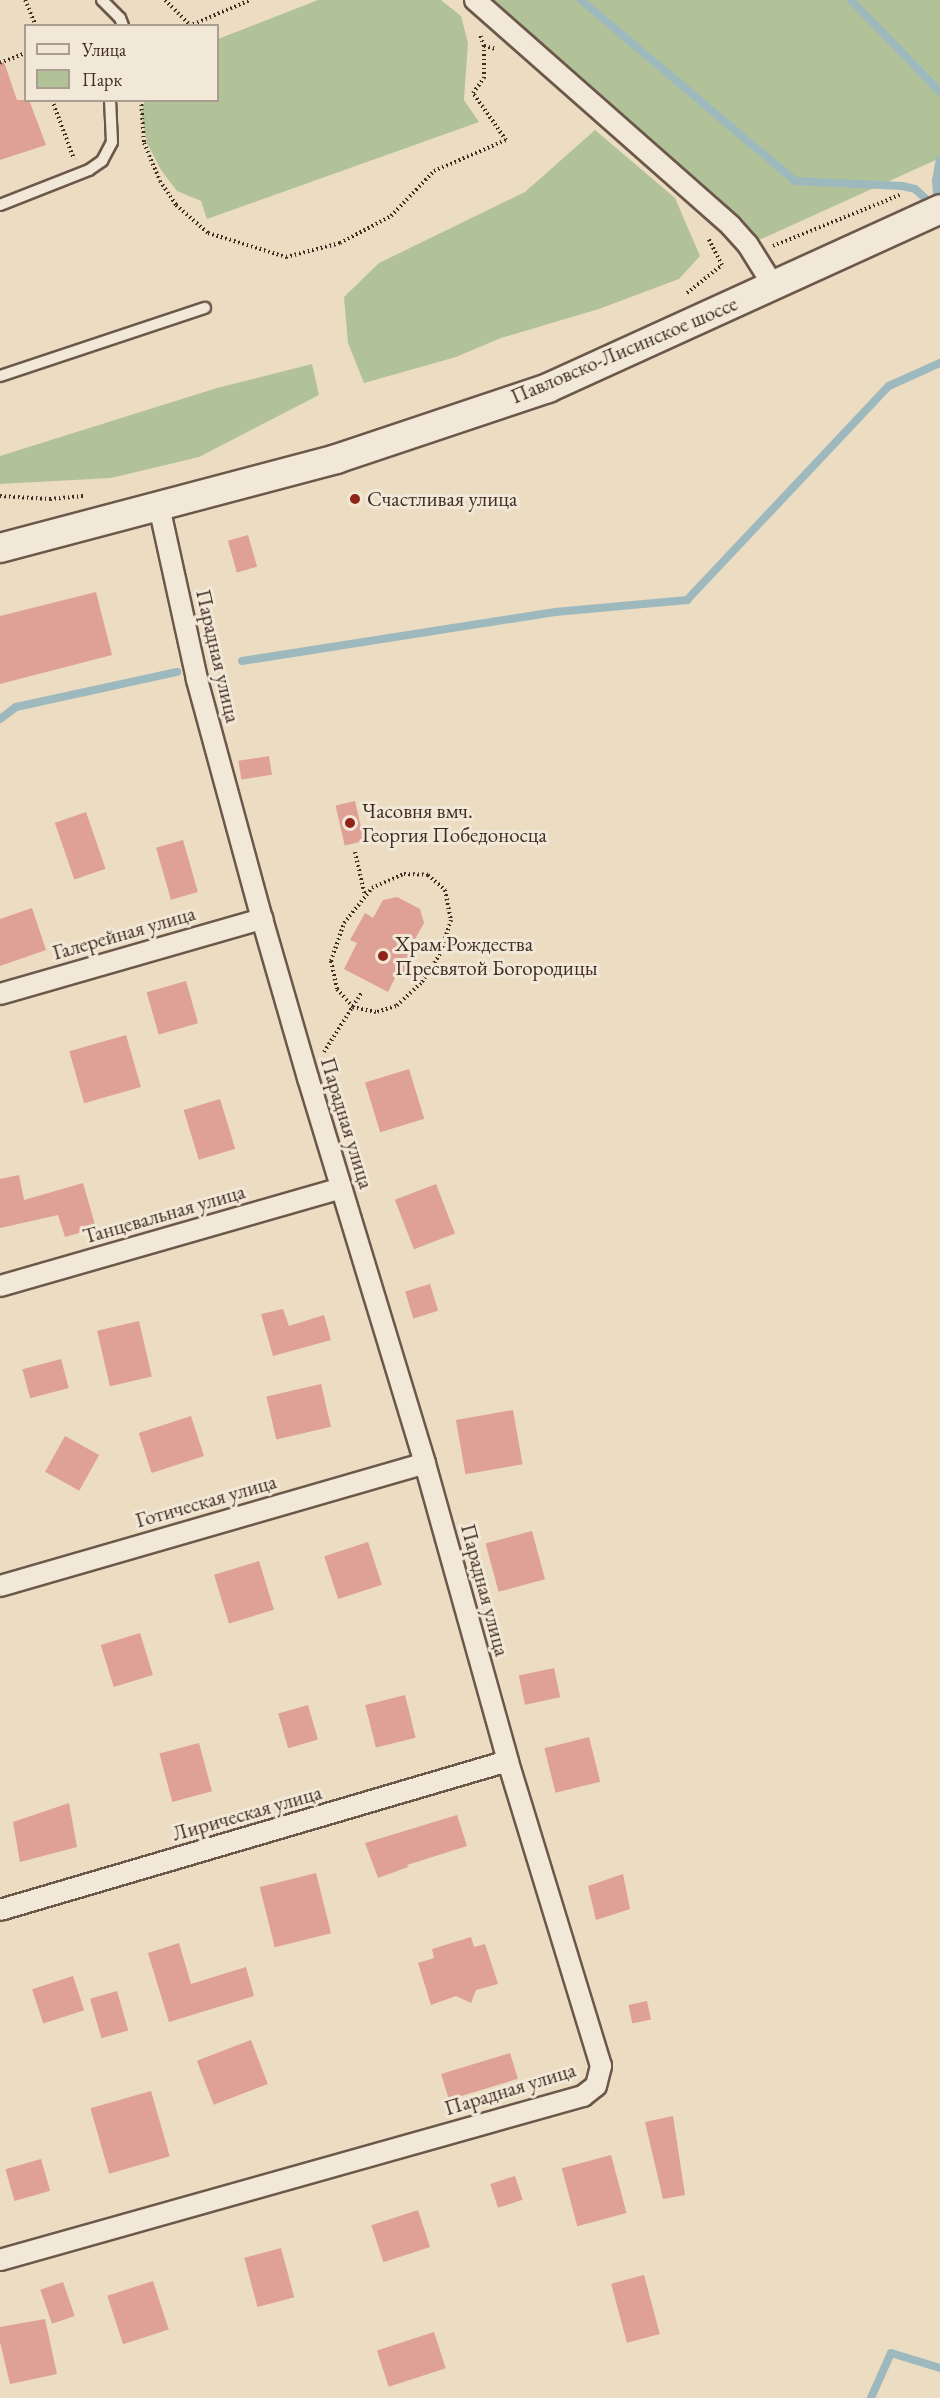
<!DOCTYPE html>
<html>
<head>
<meta charset="utf-8">
<style>
  body { margin:0 }
  #map { position:relative; width:940px; height:2398px; overflow:hidden; background:#ebdcc2; font-family:"EB Garamond",serif }
  div>[style] { position:absolute }
  .green>* { inset:0; background:#b2c298 }
  .stream>* { height:8px; margin:-4px; padding:0 4px; transform-origin:4px; border-radius:4px; background:#9db9be }
  .building>* { inset:0; background:#dfa096; transform-origin:0 0 }
  .path>* { height:4px; margin-top:-2px; transform-origin:0; background:repeating-linear-gradient(90deg,#412c23 0 1.5px,transparent 0 4.5px) }
  .roads { filter:drop-shadow(2px 0 #6c584b) drop-shadow(-2px 0 #6c584b) drop-shadow(0 2px #6c584b) drop-shadow(0 -2px #6c584b) }
  .lane>* { height:10px; margin:-5px; padding:0 5px; transform-origin:5px; border-radius:5px; background:#f2e8d7 }
  .street>* { height:20px; margin:-10px; padding:0 10px; transform-origin:10px; border-radius:10px; background:#f2e8d7 }
  .secondary>* { height:28px; margin:-14px; padding:0 14px; transform-origin:14px; border-radius:14px; background:#f2e8d7 }
  .dots>* { width:16px; height:16px; translate:-50% -50%; box-sizing:border-box; border:3px solid #f2e8d7; border-radius:50% }
  span { translate:-50% -50%; white-space:nowrap; text-align:center; line-height:1.15; -webkit-text-stroke:6px #f2e8d7; paint-order:stroke }
  .street-label { font-size:21px; color:#412c23 }
  .poi-label { font-size:21px; color:#412c23 }
  .left { translate:0 -50%; text-align:left }
  .legend { position:absolute; left:24px; top:24px; width:195px; height:78px; box-sizing:border-box; background:#f2e8d7; border:2px solid #ab9d8f; margin:0; padding:8px 10px; list-style:none; font-size:18px; color:#412c23 }
  .legend li { display:flex; align-items:center; gap:12px; height:30px }
  .legend b { width:30px; border:2px solid #ab9d8f }
</style>
</head>
<body>
<div id="map">
  <div class="green">
    <i style="clip-path:polygon(318px 0,441px 0,461px 16px,468px 43px,464px 100px,479px 122px,207px 219px,201px 201px,177px 191px,161px 170px,147px 143px,141px 112px,145px 101px,218px 100px,218px 39px)"></i>
    <i style="clip-path:polygon(475px 0,940px 0,940px 158px,748px 245px)"></i>
    <i style="clip-path:polygon(595px 130px,675px 198px,700px 256px,679px 279px,599px 309px,501px 338px,456px 357px,364px 383px,348px 343px,344px 297px,379px 263px,525px 192px)"></i>
    <i style="clip-path:polygon(312px 364px,319px 395px,199px 457px,111px 478px,0 484px,0 456px,217px 388px)"></i>
  </div>
  <div class="stream">
    <i style="left:581px;top:0;width:280px;rotate:40.2deg"></i>
    <i style="left:795px;top:181px;width:107px;rotate:2.7deg"></i>
    <i style="left:902px;top:186px;width:13px;rotate:13deg"></i>
    <i style="left:915px;top:189px;width:24px;rotate:42deg"></i>
    <i style="left:851px;top:0;width:128px;rotate:45.9deg"></i>
    <i style="left:938px;top:205px;width:24px;rotate:-95deg"></i>
    <i style="left:936px;top:181px;width:22px;rotate:-80deg"></i>
    <i style="left:242px;top:661px;width:317px;rotate:-8.9deg"></i>
    <i style="left:555px;top:612px;width:133px;rotate:-5.2deg"></i>
    <i style="left:687px;top:600px;width:294px;rotate:-46.7deg"></i>
    <i style="left:889px;top:386px;width:56px;rotate:-24.3deg"></i>
    <i style="left:0;top:719px;width:20px;rotate:-37deg"></i>
    <i style="left:16px;top:707px;width:165px;rotate:-12.3deg"></i>
    <i style="left:871px;top:2398px;width:49px;rotate:-66deg"></i>
    <i style="left:891px;top:2353px;width:51px;rotate:17deg"></i>
  </div>
  <div class="building">
    <i style="clip-path:polygon(4px 62px,17px 100px,29px 100px,46px 145px,0 160px,0 63px)"></i>
    <i style="left:248px;top:535px;width:33px;height:21px;rotate:74deg"></i>
    <i style="clip-path:polygon(96px 592px,112px 655px,0 684px,0 616px)"></i>
    <i style="left:269px;top:756px;width:19px;height:31px;rotate:81deg"></i>
    <i style="left:355px;top:801px;width:41px;height:20px;rotate:77deg"></i>
    <i style="left:86px;top:812px;width:60px;height:33px;rotate:71deg"></i>
    <i style="left:183px;top:840px;width:54px;height:28px;rotate:74deg"></i>
    <i style="clip-path:polygon(397px 897px,420px 909px,424px 923px,414px 941px,421px 944px,406px 974px,399px 970px,388px 992px,344px 969px,357px 943px,350px 940px,365px 913px,373px 918px,383px 900px)"></i>
    <i style="clip-path:polygon(32px 908px,46px 950px,0 966px,0 919px)"></i>
    <i style="left:186px;top:981px;width:44px;height:41px;rotate:74deg"></i>
    <i style="left:126px;top:1035px;width:54px;height:59px;rotate:74deg"></i>
    <i style="left:409px;top:1069px;width:52px;height:46px;rotate:73deg"></i>
    <i style="left:220px;top:1099px;width:52px;height:38px;rotate:73deg"></i>
    <i style="clip-path:polygon(19px 1175px,24px 1200px,83px 1183px,96px 1228px,65px 1237px,58px 1215px,0 1228px,0 1179px)"></i>
    <i style="left:436px;top:1184px;width:53px;height:44px;rotate:69deg"></i>
    <i style="left:430px;top:1284px;width:28px;height:26px;rotate:73deg"></i>
    <i style="clip-path:polygon(283px 1309px,289px 1326px,324px 1315px,331px 1340px,273px 1356px,261px 1314px)"></i>
    <i style="left:139px;top:1321px;width:57px;height:43px;rotate:77deg"></i>
    <i style="left:61px;top:1359px;width:30px;height:40px;rotate:75deg"></i>
    <i style="left:321px;top:1384px;width:44px;height:56px;rotate:77deg"></i>
    <i style="left:513px;top:1410px;width:55px;height:58px;rotate:80deg"></i>
    <i style="left:191px;top:1416px;width:42px;height:55px;rotate:72deg"></i>
    <i style="left:65px;top:1436px;width:39px;height:41px;rotate:29deg"></i>
    <i style="left:532px;top:1531px;width:50px;height:48px;rotate:75deg"></i>
    <i style="left:368px;top:1542px;width:45px;height:46px;rotate:72deg"></i>
    <i style="left:259px;top:1561px;width:51px;height:47px;rotate:73deg"></i>
    <i style="left:140px;top:1633px;width:44px;height:41px;rotate:73deg"></i>
    <i style="left:554px;top:1668px;width:30px;height:36px;rotate:78deg"></i>
    <i style="left:405px;top:1695px;width:44px;height:41px;rotate:76deg"></i>
    <i style="left:308px;top:1705px;width:36px;height:31px;rotate:74deg"></i>
    <i style="left:589px;top:1737px;width:46px;height:46px;rotate:76deg"></i>
    <i style="left:199px;top:1743px;width:50px;height:41px;rotate:75deg"></i>
    <i style="clip-path:polygon(69px 1803px,77px 1847px,20px 1862px,13px 1822px)"></i>
    <i style="clip-path:polygon(457px 1815px,467px 1846px,407px 1865px,408px 1867px,378px 1878px,365px 1843px)"></i>
    <i style="left:316px;top:1873px;width:62px;height:58px;rotate:76deg"></i>
    <i style="clip-path:polygon(623px 1874px,630px 1909px,596px 1920px,588px 1886px)"></i>
    <i style="clip-path:polygon(471px 1937px,474px 1947px,485px 1944px,498px 1984px,476px 1990px,471px 2003px,456px 1996px,431px 2005px,418px 1963px,434px 1958px,432px 1949px)"></i>
    <i style="clip-path:polygon(179px 1943px,191px 1984px,246px 1967px,254px 1996px,169px 2022px,148px 1953px)"></i>
    <i style="left:73px;top:1976px;width:36px;height:43px;rotate:72deg"></i>
    <i style="left:117px;top:1991px;width:41px;height:28px;rotate:74deg"></i>
    <i style="left:647px;top:2001px;width:19px;height:19px;rotate:78deg"></i>
    <i style="left:251px;top:2040px;width:47px;height:58px;rotate:69deg"></i>
    <i style="left:510px;top:2053px;width:27px;height:72px;rotate:73deg"></i>
    <i style="left:151px;top:2091px;width:68px;height:63px;rotate:74deg"></i>
    <i style="clip-path:polygon(673px 2116px,685px 2195px,663px 2199px,645px 2122px)"></i>
    <i style="left:611px;top:2155px;width:60px;height:51px;rotate:75deg"></i>
    <i style="left:41px;top:2159px;width:33px;height:37px;rotate:74deg"></i>
    <i style="left:515px;top:2176px;width:25px;height:26px;rotate:72deg"></i>
    <i style="left:418px;top:2210px;width:39px;height:49px;rotate:72deg"></i>
    <i style="left:281px;top:2248px;width:51px;height:38px;rotate:75deg"></i>
    <i style="left:644px;top:2275px;width:61px;height:34px;rotate:75deg"></i>
    <i style="left:153px;top:2281px;width:51px;height:48px;rotate:72deg"></i>
    <i style="left:63px;top:2282px;width:36px;height:24px;rotate:71deg"></i>
    <i style="clip-path:polygon(45px 2319px,57px 2374px,10px 2384px,0 2342px,0 2327px)"></i>
    <i style="left:434px;top:2332px;width:38px;height:60px;rotate:72deg"></i>
  </div>
  <div class="path">
    <i style="left:25px;top:0;width:28px;rotate:67deg"></i>
    <i style="left:165px;top:0;width:35px;rotate:45deg"></i>
    <i style="left:189px;top:26px;width:66px;rotate:-23.1deg"></i>
    <i style="left:484px;top:46px;width:12px;rotate:14deg"></i>
    <i style="left:0;top:63px;width:28px;rotate:-21deg"></i>
    <i style="left:52px;top:100px;width:63px;rotate:69.6deg"></i>
    <i style="left:141px;top:100px;width:43px;rotate:86deg"></i>
    <i style="left:144px;top:143px;width:41px;rotate:67.2deg"></i>
    <i style="left:160px;top:181px;width:29px;rotate:56deg"></i>
    <i style="left:176px;top:205px;width:43px;rotate:41.2deg"></i>
    <i style="left:208px;top:233px;width:82px;rotate:17.1deg"></i>
    <i style="left:286px;top:257px;width:56px;rotate:-14.5deg"></i>
    <i style="left:340px;top:243px;width:58px;rotate:-27.9deg"></i>
    <i style="left:391px;top:216px;width:62px;rotate:-46.3deg"></i>
    <i style="left:434px;top:171px;width:78px;rotate:-23.3deg"></i>
    <i style="left:506px;top:140px;width:57px;rotate:-125.1deg"></i>
    <i style="left:473px;top:93px;width:19px;rotate:-54deg"></i>
    <i style="left:484px;top:78px;width:32px;rotate:-90deg"></i>
    <i style="left:484px;top:46px;width:12px;rotate:-110deg"></i>
    <i style="left:773px;top:246px;width:137px;rotate:-21.9deg"></i>
    <i style="left:687px;top:293px;width:45px;rotate:-38.7deg"></i>
    <i style="left:722px;top:265px;width:31px;rotate:-117deg"></i>
    <i style="left:0;top:496px;width:50px;rotate:3.4deg"></i>
    <i style="left:50px;top:499px;width:36px;rotate:-5deg"></i>
    <i style="left:355px;top:852px;width:45px;rotate:77.2deg"></i>
    <i style="left:404px;top:874px;width:24px;rotate:2deg"></i>
    <i style="left:428px;top:875px;width:23px;rotate:41deg"></i>
    <i style="left:445px;top:890px;width:31px;rotate:79deg"></i>
    <i style="left:451px;top:920px;width:36px;rotate:108deg"></i>
    <i style="left:440px;top:954px;width:35px;rotate:123deg"></i>
    <i style="left:421px;top:983px;width:34px;rotate:137deg"></i>
    <i style="left:396px;top:1006px;width:21px;rotate:163deg"></i>
    <i style="left:376px;top:1012px;width:24px;rotate:-168deg"></i>
    <i style="left:353px;top:1007px;width:24px;rotate:-132deg"></i>
    <i style="left:337px;top:989px;width:29px;rotate:-102deg"></i>
    <i style="left:331px;top:961px;width:40px;rotate:-71.1deg"></i>
    <i style="left:344px;top:923px;width:45px;rotate:-51.3deg"></i>
    <i style="left:372px;top:888px;width:35px;rotate:-24deg"></i>
    <i style="left:324px;top:1052px;width:71px;rotate:-57.7deg"></i>
  </div>
  <div class="roads">
    <div class="lane">
      <i style="left:102px;top:0;width:25px;rotate:45deg"></i>
      <i style="left:120px;top:18px;width:9px;rotate:69deg"></i>
      <i style="left:0;top:205px;width:96px;rotate:-21.5deg"></i>
      <i style="left:89px;top:170px;width:16px;rotate:-35deg"></i>
      <i style="left:102px;top:161px;width:21px;rotate:-62deg"></i>
      <i style="left:112px;top:142px;width:42px;rotate:-92.7deg"></i>
      <i style="left:0;top:376px;width:216px;rotate:-18.4deg"></i>
    </div>
    <div class="street">
      <i style="left:475px;top:0;width:341px;rotate:41.4deg"></i>
      <i style="left:731px;top:226px;width:25px;rotate:48deg"></i>
      <i style="left:748px;top:245px;width:47px;rotate:58deg"></i>
      <i style="left:0;top:994px;width:273px;rotate:-16deg"></i>
      <i style="left:0;top:1286px;width:355px;rotate:-16deg"></i>
      <i style="left:0;top:1586px;width:442px;rotate:-16.1deg"></i>
      <i style="left:0;top:1910px;width:529px;rotate:-16.35deg"></i>
      <i style="left:0;top:2260px;width:606px;rotate:-15.71deg"></i>
      <i style="left:583px;top:2096px;width:16px;rotate:-38deg"></i>
      <i style="left:596px;top:2086px;width:21px;rotate:-76deg"></i>
      <i style="left:601px;top:2066px;width:319px;rotate:-107deg"></i>
      <i style="left:508px;top:1761px;width:309px;rotate:-105.6deg"></i>
      <i style="left:425px;top:1463px;width:402px;rotate:-106.9deg"></i>
      <i style="left:308px;top:1078px;width:166px;rotate:-106.1deg"></i>
      <i style="left:262px;top:919px;width:249px;rotate:-105.2deg"></i>
      <i style="left:197px;top:679px;width:177px;rotate:-102.4deg"></i>
    </div>
    <div class="secondary">
      <i style="left:0;top:548px;width:348px;rotate:-14.8deg"></i>
      <i style="left:336px;top:459px;width:224px;rotate:-18.5deg"></i>
      <i style="left:548px;top:388px;width:431px;rotate:-24.5deg"></i>
    </div>
  </div>
  <div class="dots">
    <i style="left:355px;top:499px;background:#8f2418"></i>
    <i style="left:350px;top:823px;background:#8f2418"></i>
    <i style="left:383px;top:956px;background:#8f2418"></i>
  </div>
  <div class="street-label">
    <span style="left:624px;top:350px;rotate:-23deg">Павловско-Лисинское шоссе</span>
    <span style="left:218px;top:656px;rotate:77deg">Парадная улица</span>
    <span style="left:124px;top:933px;rotate:-16deg">Галерейная улица</span>
    <span style="left:347px;top:1123px;rotate:73deg">Парадная улица</span>
    <span style="left:164px;top:1214px;rotate:-16deg">Танцевальная улица</span>
    <span style="left:206px;top:1501px;rotate:-16deg">Готическая улица</span>
    <span style="left:485px;top:1590px;rotate:75deg">Парадная улица</span>
    <span style="left:247px;top:1813px;rotate:-16deg">Лирическая улица</span>
    <span style="left:510px;top:2089px;rotate:-17deg">Парадная улица</span>
  </div>
  <div class="poi-label">
    <span class="left" style="left:367px;top:499px">Счастливая улица</span>
    <span class="left" style="left:362px;top:823px">Часовня вмч.<br>Георгия Победоносца</span>
    <span class="left" style="left:395px;top:956px">Храм Рождества<br>Пресвятой Богородицы</span>
  </div>
  <ul class="legend">
  <li><b style="height:8px;background:#f2e8d7"></b>Улица</li>
  <li><b style="height:16px;background:#b2c298"></b>Парк</li>
  </ul>
</div>
</body>
</html>
